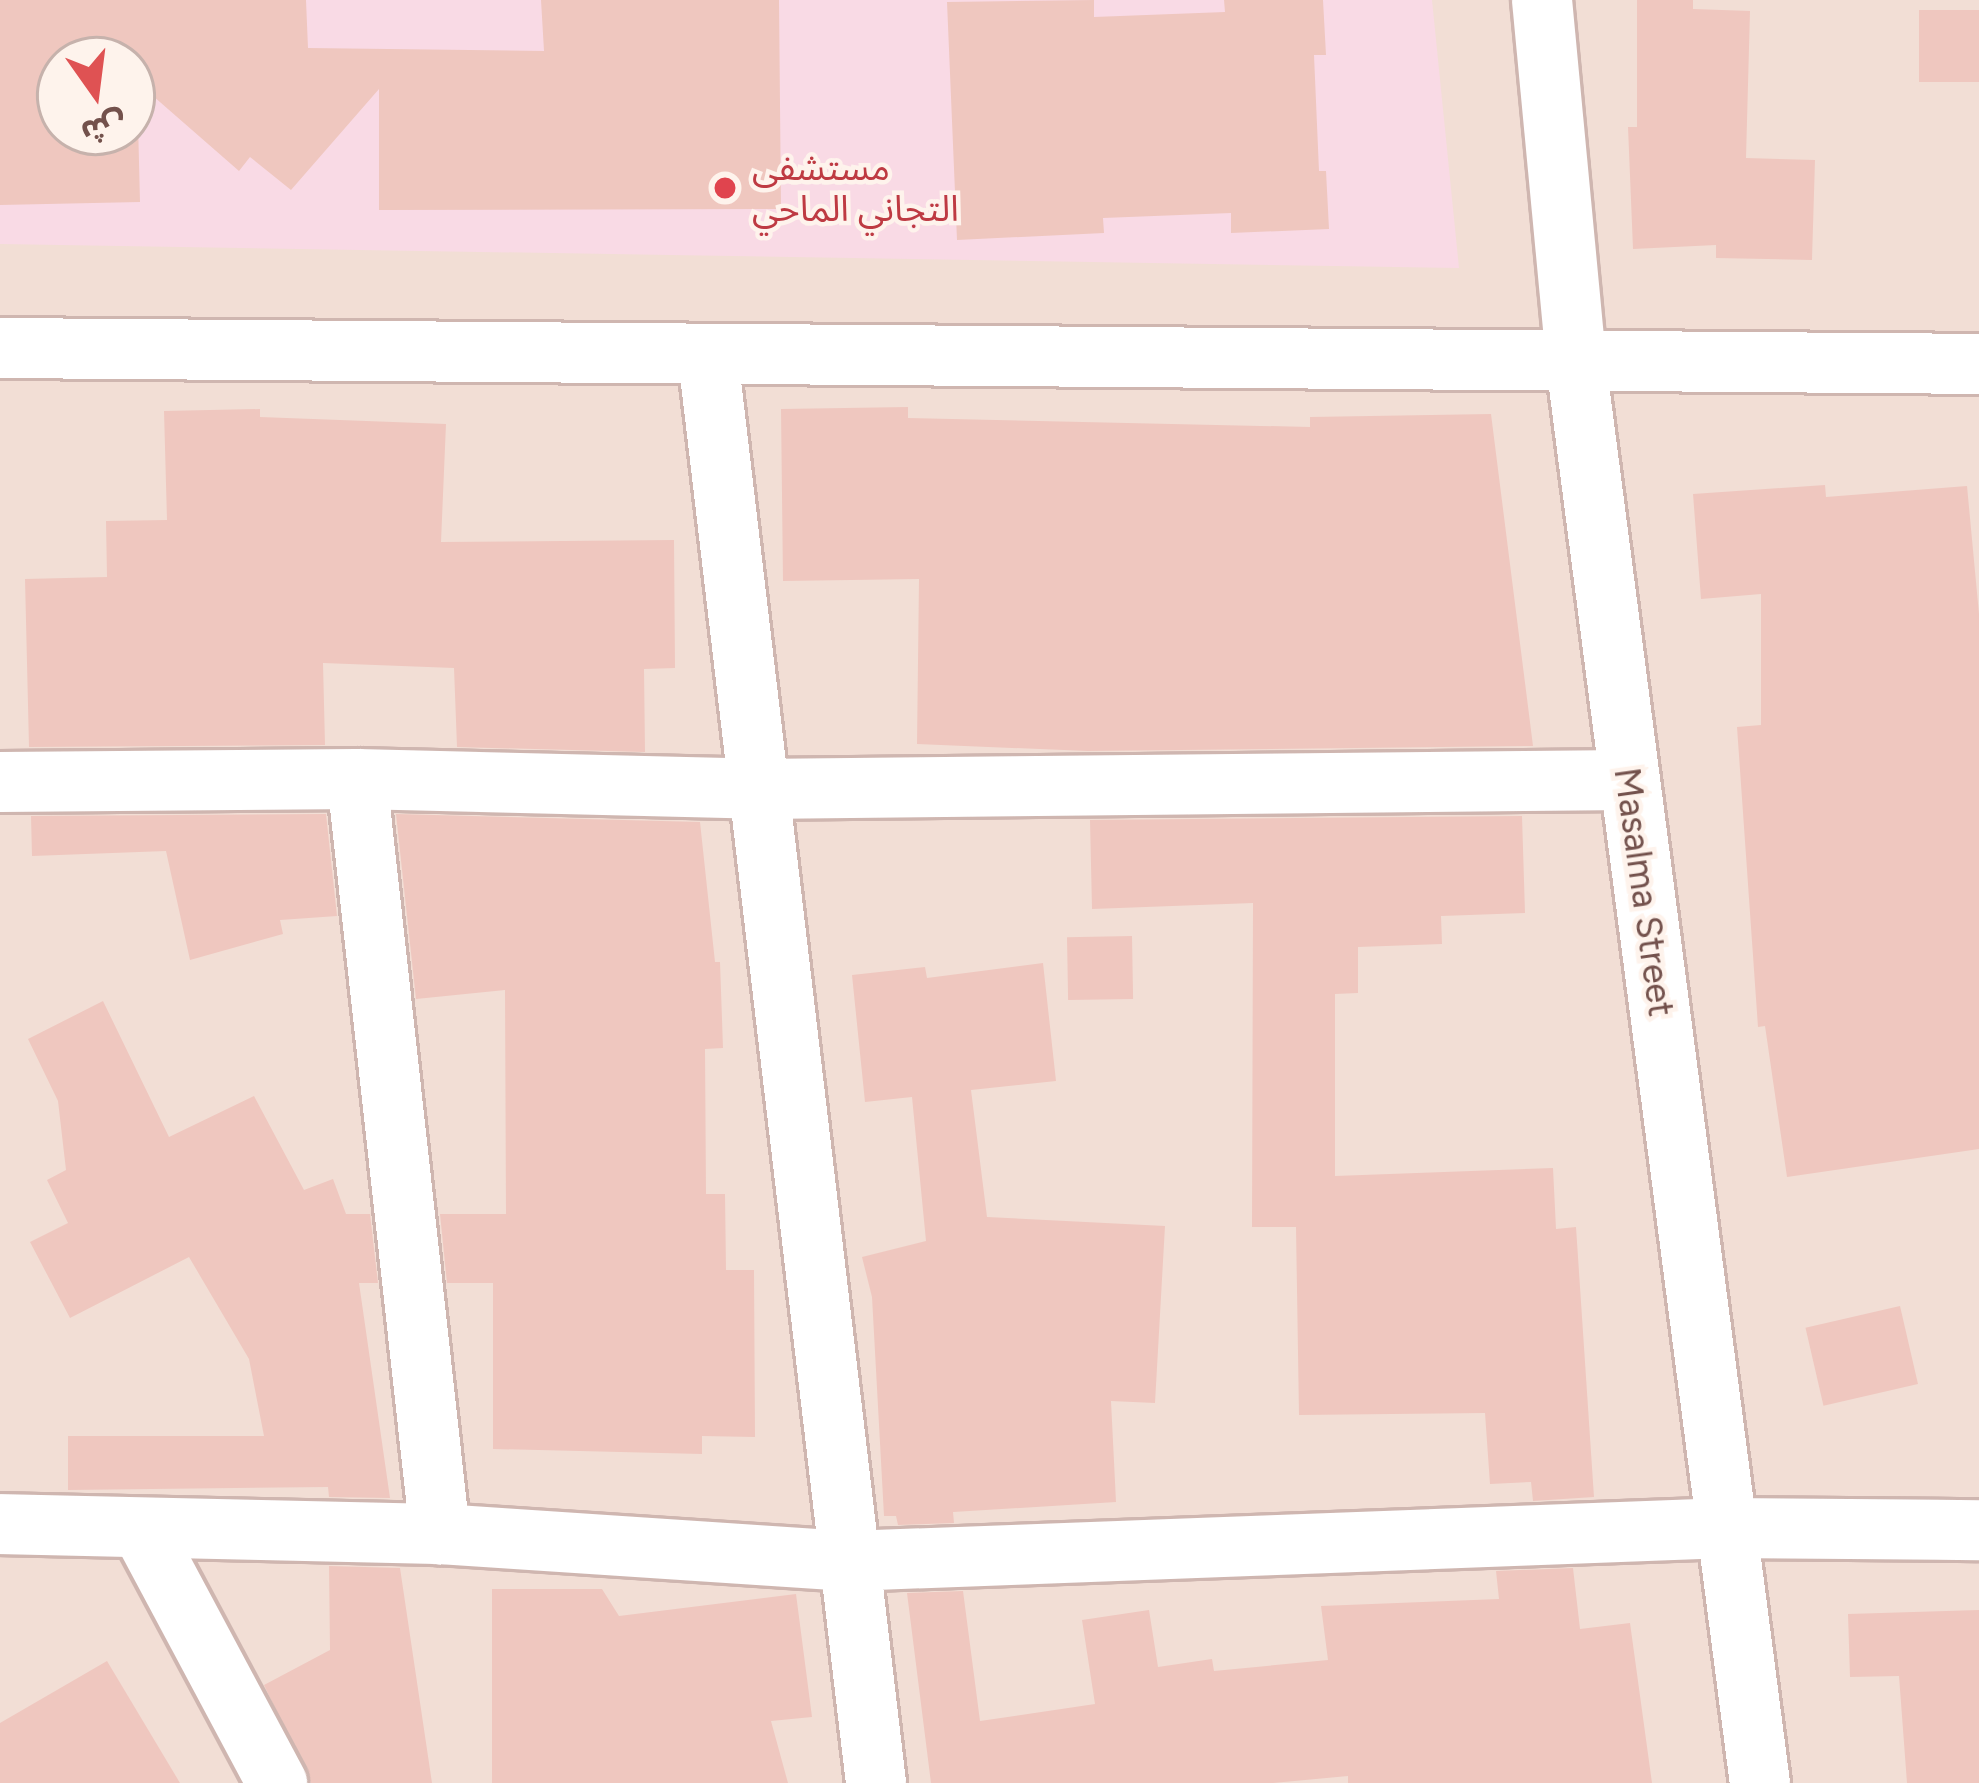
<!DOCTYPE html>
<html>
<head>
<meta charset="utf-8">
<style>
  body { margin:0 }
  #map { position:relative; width:1979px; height:1783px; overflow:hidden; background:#fbeee6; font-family:Figtree,"Noto Sans Arabic",sans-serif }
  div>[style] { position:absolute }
  .residential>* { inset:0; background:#f2ded5 }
  .medical>* { inset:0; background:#f9dae5 }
  .building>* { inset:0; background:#efc7bf; transform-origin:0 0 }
  .roads { filter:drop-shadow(3px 0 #cfb6b0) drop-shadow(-3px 0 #cfb6b0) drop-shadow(0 3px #cfb6b0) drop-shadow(0 -3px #cfb6b0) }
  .minor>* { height:60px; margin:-30px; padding:0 30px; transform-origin:30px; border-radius:30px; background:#fff }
  .dots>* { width:33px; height:33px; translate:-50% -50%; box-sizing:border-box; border:6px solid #fef3ec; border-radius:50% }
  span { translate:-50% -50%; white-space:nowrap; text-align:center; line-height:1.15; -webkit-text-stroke:9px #fef3ec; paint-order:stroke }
  .health-label { font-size:36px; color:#be3a42 }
  .left { translate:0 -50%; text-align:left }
  .street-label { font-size:36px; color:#73514c }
  .north { position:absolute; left:36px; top:36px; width:120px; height:120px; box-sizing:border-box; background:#fef3ec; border:3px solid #c6b2ac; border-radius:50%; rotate:166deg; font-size:33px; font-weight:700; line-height:48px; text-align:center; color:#73514c }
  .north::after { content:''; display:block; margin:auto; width:42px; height:54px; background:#df5253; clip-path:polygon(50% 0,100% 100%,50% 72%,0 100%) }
</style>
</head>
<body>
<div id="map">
  <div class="residential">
    <i style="clip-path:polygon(evenodd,0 0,1979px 0,1979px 1783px,0 1783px,0 0,60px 60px,132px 60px,132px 132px,60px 132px,60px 60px)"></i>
  </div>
  <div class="medical">
    <i style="clip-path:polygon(evenodd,0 0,1432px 0,1459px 268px,0 244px,0 0,60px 60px,132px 60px,132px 132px,60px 132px,60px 60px)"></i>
  </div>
  <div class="building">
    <i style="clip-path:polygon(evenodd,0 0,306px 0,308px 48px,544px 51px,541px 0,779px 0,781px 209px,379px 210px,379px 89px,291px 190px,250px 157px,239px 171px,137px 82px,140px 202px,0 205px,0 0,60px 60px,132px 60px,132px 132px,60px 132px,60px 60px)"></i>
    <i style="clip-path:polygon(1094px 0,1094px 17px,1225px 12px,1224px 0,1323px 0,1326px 55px,1314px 55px,1319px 171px,1326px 171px,1329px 229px,1231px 233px,1231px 213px,1103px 218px,1104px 233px,957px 240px,947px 2px)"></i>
    <i style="clip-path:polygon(1637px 0,1693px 0,1693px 9px,1750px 11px,1746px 158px,1815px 160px,1812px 260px,1716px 258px,1716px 245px,1633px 249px,1628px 127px,1637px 127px)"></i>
    <i style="left:1979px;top:10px;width:72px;height:60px;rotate:90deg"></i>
    <i style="clip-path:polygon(908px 407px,908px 418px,1310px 427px,1310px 417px,1491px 414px,1533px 746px,1088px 751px,917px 744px,919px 579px,783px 581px,781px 409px)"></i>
    <i style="clip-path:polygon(260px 409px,260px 417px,446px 424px,441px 542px,674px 540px,675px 668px,644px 669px,645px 752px,457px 747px,454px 668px,323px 663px,325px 745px,29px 747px,25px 579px,107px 577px,106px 521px,167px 520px,164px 411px)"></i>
    <i style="clip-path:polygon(1825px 485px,1826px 497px,1967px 486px,1979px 614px,1979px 1149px,1787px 1177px,1765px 1026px,1758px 1027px,1737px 727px,1761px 725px,1761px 594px,1701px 599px,1693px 494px)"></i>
    <i style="clip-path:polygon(326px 814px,337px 916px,280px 920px,283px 934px,190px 960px,166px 851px,32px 856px,31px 816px)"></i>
    <i style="clip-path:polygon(396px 814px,700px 822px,715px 962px,720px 962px,723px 1048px,705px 1049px,706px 1194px,725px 1194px,726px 1270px,754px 1270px,755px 1437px,702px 1436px,702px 1454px,493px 1449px,493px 1283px,447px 1283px,440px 1214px,506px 1214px,505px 990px,416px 999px)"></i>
    <i style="clip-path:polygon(1522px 816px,1525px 913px,1441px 916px,1442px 944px,1358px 947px,1358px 993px,1335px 994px,1335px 1176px,1553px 1168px,1556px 1229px,1576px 1227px,1594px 1497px,1533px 1501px,1531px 1482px,1490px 1484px,1485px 1413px,1299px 1415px,1296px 1227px,1252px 1227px,1253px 903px,1092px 909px,1090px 820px)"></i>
    <i style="left:1132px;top:936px;width:63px;height:65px;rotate:89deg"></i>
    <i style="clip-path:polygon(1043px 963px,1056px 1081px,971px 1090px,987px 1217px,1165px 1226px,1155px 1403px,1111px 1401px,1116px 1502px,953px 1512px,954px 1523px,898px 1525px,896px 1516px,884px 1516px,872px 1297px,862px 1257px,926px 1241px,912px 1097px,865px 1102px,852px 975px,925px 967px,927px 978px)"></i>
    <i style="clip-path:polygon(103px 1001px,169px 1137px,254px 1096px,304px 1190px,333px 1179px,346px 1214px,370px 1214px,378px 1283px,359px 1283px,390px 1498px,329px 1497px,328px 1487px,68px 1490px,68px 1436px,264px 1436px,249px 1359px,189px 1257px,70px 1318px,30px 1242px,68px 1223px,47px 1180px,66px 1170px,58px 1101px,28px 1039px)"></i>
    <i style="left:1900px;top:1306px;width:80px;height:97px;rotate:77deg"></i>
    <i style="clip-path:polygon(329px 1566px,400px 1568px,432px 1783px,311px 1783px,264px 1685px,330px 1650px)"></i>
    <i style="clip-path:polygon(1573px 1568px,1580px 1629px,1630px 1623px,1652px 1783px,1348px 1783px,1348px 1776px,1273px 1783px,931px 1783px,907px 1593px,963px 1591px,980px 1721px,1095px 1704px,1082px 1620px,1149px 1610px,1158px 1667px,1212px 1659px,1214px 1671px,1328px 1660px,1321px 1606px,1499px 1599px,1496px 1571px)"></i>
    <i style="clip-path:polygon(492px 1589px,602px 1589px,619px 1616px,796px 1594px,812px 1717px,771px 1721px,788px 1783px,492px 1783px)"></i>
    <i style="clip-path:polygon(1979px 1610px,1979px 1783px,1907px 1783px,1899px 1676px,1850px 1677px,1848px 1614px)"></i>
    <i style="clip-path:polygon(107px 1661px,180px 1783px,0 1783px,0 1723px)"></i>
  </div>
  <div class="roads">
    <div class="minor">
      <i style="left:1542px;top:0;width:365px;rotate:84.6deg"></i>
      <i style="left:1576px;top:363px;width:1432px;rotate:82.62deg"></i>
      <i style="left:0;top:348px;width:1979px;rotate:0.46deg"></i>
      <i style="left:708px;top:357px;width:1436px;rotate:83.28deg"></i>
      <i style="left:357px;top:779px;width:760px;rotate:83.73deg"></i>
      <i style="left:0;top:782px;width:357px;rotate:-0.5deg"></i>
      <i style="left:357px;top:779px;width:401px;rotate:1.4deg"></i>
      <i style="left:758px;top:789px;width:870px;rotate:-0.59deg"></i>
      <i style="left:0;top:1524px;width:440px;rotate:1.3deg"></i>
      <i style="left:440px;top:1534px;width:410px;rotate:3.8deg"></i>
      <i style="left:849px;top:1561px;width:878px;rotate:-2.15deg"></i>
      <i style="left:1726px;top:1528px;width:253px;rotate:0.5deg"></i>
      <i style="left:142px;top:1530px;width:287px;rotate:61.9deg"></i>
    </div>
  </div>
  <div class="dots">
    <i style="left:725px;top:188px;background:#e0444e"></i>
  </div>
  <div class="health-label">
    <span class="left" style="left:752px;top:188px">مستشفى<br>التجاني الماحي</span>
  </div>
  <div class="street-label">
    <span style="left:1644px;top:892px;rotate:82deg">Masalma Street</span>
  </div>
  <div class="north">ش</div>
</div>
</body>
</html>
